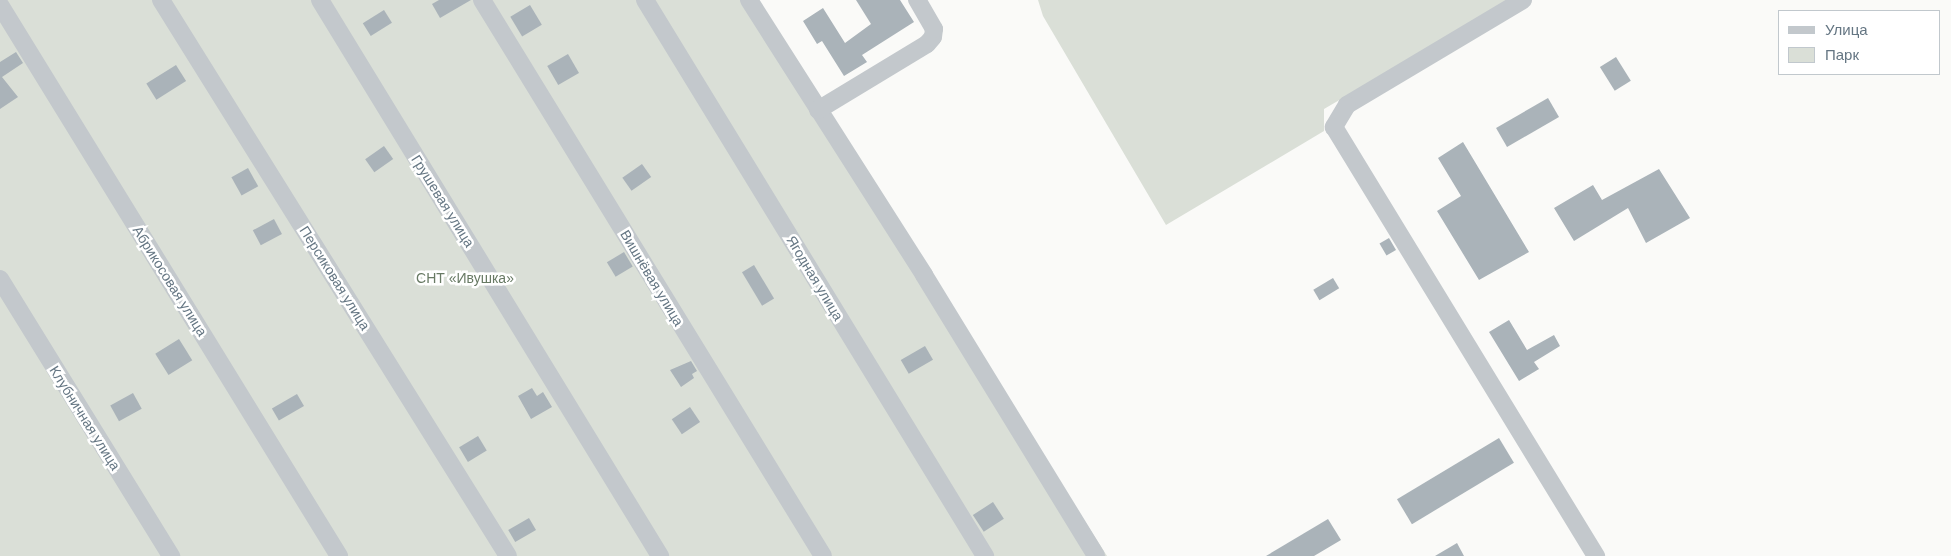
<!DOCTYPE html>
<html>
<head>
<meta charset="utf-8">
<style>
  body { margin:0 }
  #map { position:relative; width:1951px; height:556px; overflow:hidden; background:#fafaf8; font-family:Arial,sans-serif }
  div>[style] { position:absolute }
  .green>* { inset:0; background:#dadfd7 }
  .building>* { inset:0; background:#aab3b9; transform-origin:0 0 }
  .minor>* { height:18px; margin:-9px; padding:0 9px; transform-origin:9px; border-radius:9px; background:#c3c8cc }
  span { translate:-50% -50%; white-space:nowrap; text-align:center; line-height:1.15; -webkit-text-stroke:5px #fff; paint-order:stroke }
  .street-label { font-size:14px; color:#657683 }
  .park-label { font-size:14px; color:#687a64 }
  .legend { position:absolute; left:1778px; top:10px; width:162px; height:65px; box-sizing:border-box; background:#fff; border:1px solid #c1c8cd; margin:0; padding:6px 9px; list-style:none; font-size:15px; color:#657683 }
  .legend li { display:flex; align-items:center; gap:10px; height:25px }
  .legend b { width:25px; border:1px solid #c1c8cd }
</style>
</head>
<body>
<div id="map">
  <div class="green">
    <i style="clip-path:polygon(0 0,752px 0,1107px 556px,0 556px)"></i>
    <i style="clip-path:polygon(1038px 0,1511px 0,1324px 109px,1324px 131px,1166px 225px,1043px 16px)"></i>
  </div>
  <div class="building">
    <i style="clip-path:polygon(439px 0,471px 0,440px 18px,432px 4px)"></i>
    <i style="clip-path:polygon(856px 0,900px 0,914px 22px,862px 55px,867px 62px,844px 76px,822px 41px,817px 44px,803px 21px,823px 8px,845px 43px,871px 24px)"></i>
    <i style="left:530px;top:5px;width:23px;height:23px;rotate:59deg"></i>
    <i style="left:384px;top:10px;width:15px;height:25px;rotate:58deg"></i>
    <i style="clip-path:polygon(16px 52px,23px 63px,2px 77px,18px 97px,0 109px,0 62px)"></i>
    <i style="left:568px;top:54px;width:22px;height:24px;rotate:60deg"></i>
    <i style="left:1616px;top:57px;width:28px;height:19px;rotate:58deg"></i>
    <i style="left:176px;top:65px;width:19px;height:35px;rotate:58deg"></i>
    <i style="left:1548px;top:98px;width:22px;height:60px;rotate:60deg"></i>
    <i style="clip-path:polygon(1463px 142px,1529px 252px,1479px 280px,1437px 211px,1461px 196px,1438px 158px)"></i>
    <i style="left:384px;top:146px;width:16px;height:23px;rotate:55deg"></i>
    <i style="left:642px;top:164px;width:16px;height:24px;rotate:55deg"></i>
    <i style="left:248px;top:168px;width:21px;height:19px;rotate:61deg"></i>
    <i style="clip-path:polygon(1659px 169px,1690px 218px,1646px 243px,1628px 208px,1574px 241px,1554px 208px,1593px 185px,1602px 200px)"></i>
    <i style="left:274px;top:219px;width:17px;height:24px;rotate:62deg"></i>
    <i style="left:1389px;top:238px;width:14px;height:11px;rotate:60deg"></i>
    <i style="left:624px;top:252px;width:17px;height:20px;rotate:59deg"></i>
    <i style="left:754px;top:265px;width:39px;height:14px;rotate:59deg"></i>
    <i style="left:1333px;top:278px;width:12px;height:23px;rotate:59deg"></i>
    <i style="clip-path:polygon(1509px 320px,1527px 350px,1554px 335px,1560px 346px,1534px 362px,1539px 369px,1519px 381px,1489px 332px)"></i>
    <i style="left:179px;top:339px;width:25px;height:28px;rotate:58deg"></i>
    <i style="left:925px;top:346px;width:16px;height:28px;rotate:60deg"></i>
    <i style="clip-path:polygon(691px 361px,697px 371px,692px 374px,694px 378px,681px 387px,670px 370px)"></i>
    <i style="clip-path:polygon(532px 388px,537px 396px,543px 392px,552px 407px,531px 419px,518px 396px)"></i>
    <i style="left:133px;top:393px;width:18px;height:26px;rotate:61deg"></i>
    <i style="left:297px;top:394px;width:14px;height:29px;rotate:60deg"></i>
    <i style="left:690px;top:407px;width:18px;height:22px;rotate:56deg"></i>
    <i style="left:478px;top:436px;width:17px;height:22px;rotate:59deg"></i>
    <i style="left:1499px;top:438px;width:29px;height:119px;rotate:59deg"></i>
    <i style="left:993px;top:502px;width:20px;height:24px;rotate:57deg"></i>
    <i style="left:529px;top:518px;width:14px;height:24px;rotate:60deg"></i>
    <i style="clip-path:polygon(1328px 519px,1341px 540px,1314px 556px,1266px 556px)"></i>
    <i style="clip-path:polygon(1457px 543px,1464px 556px,1435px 556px)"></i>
  </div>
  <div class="minor">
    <i style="left:161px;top:0;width:655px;rotate:58.03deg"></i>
    <i style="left:320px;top:0;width:652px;rotate:58.55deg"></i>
    <i style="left:482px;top:0;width:652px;rotate:58.48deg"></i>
    <i style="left:645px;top:0;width:652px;rotate:58.55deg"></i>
    <i style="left:749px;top:0;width:326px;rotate:57.5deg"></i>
    <i style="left:924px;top:275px;width:329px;rotate:58.5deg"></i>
    <i style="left:1523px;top:0;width:205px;rotate:149.2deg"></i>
    <i style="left:1347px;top:105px;width:26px;rotate:121deg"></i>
    <i style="left:1334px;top:127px;width:503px;rotate:58.59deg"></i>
    <i style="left:0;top:5px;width:647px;rotate:58.4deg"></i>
    <i style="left:818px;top:110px;width:127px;rotate:-31.2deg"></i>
    <i style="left:927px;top:44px;width:9px;rotate:-49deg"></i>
    <i style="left:933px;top:37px;width:8px;rotate:-83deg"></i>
    <i style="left:934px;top:29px;width:34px;rotate:-120deg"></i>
    <i style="left:0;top:279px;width:326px;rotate:58.3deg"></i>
  </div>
  <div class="street-label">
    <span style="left:443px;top:201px;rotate:58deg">Грушевая улица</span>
    <span style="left:335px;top:278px;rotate:58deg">Персиковая улица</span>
    <span style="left:652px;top:278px;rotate:59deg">Вишнёвая улица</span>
    <span style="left:815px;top:278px;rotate:59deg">Ягодная улица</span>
    <span style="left:170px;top:281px;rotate:58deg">Абрикосовая улица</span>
    <span style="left:85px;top:418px;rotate:58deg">Клубничная улица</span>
  </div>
  <div class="park-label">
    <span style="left:465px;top:278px">СНТ «Ивушка»</span>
  </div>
  <ul class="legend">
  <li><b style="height:6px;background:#c3c8cc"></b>Улица</li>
  <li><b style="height:14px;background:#dadfd7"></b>Парк</li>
  </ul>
</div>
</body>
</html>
